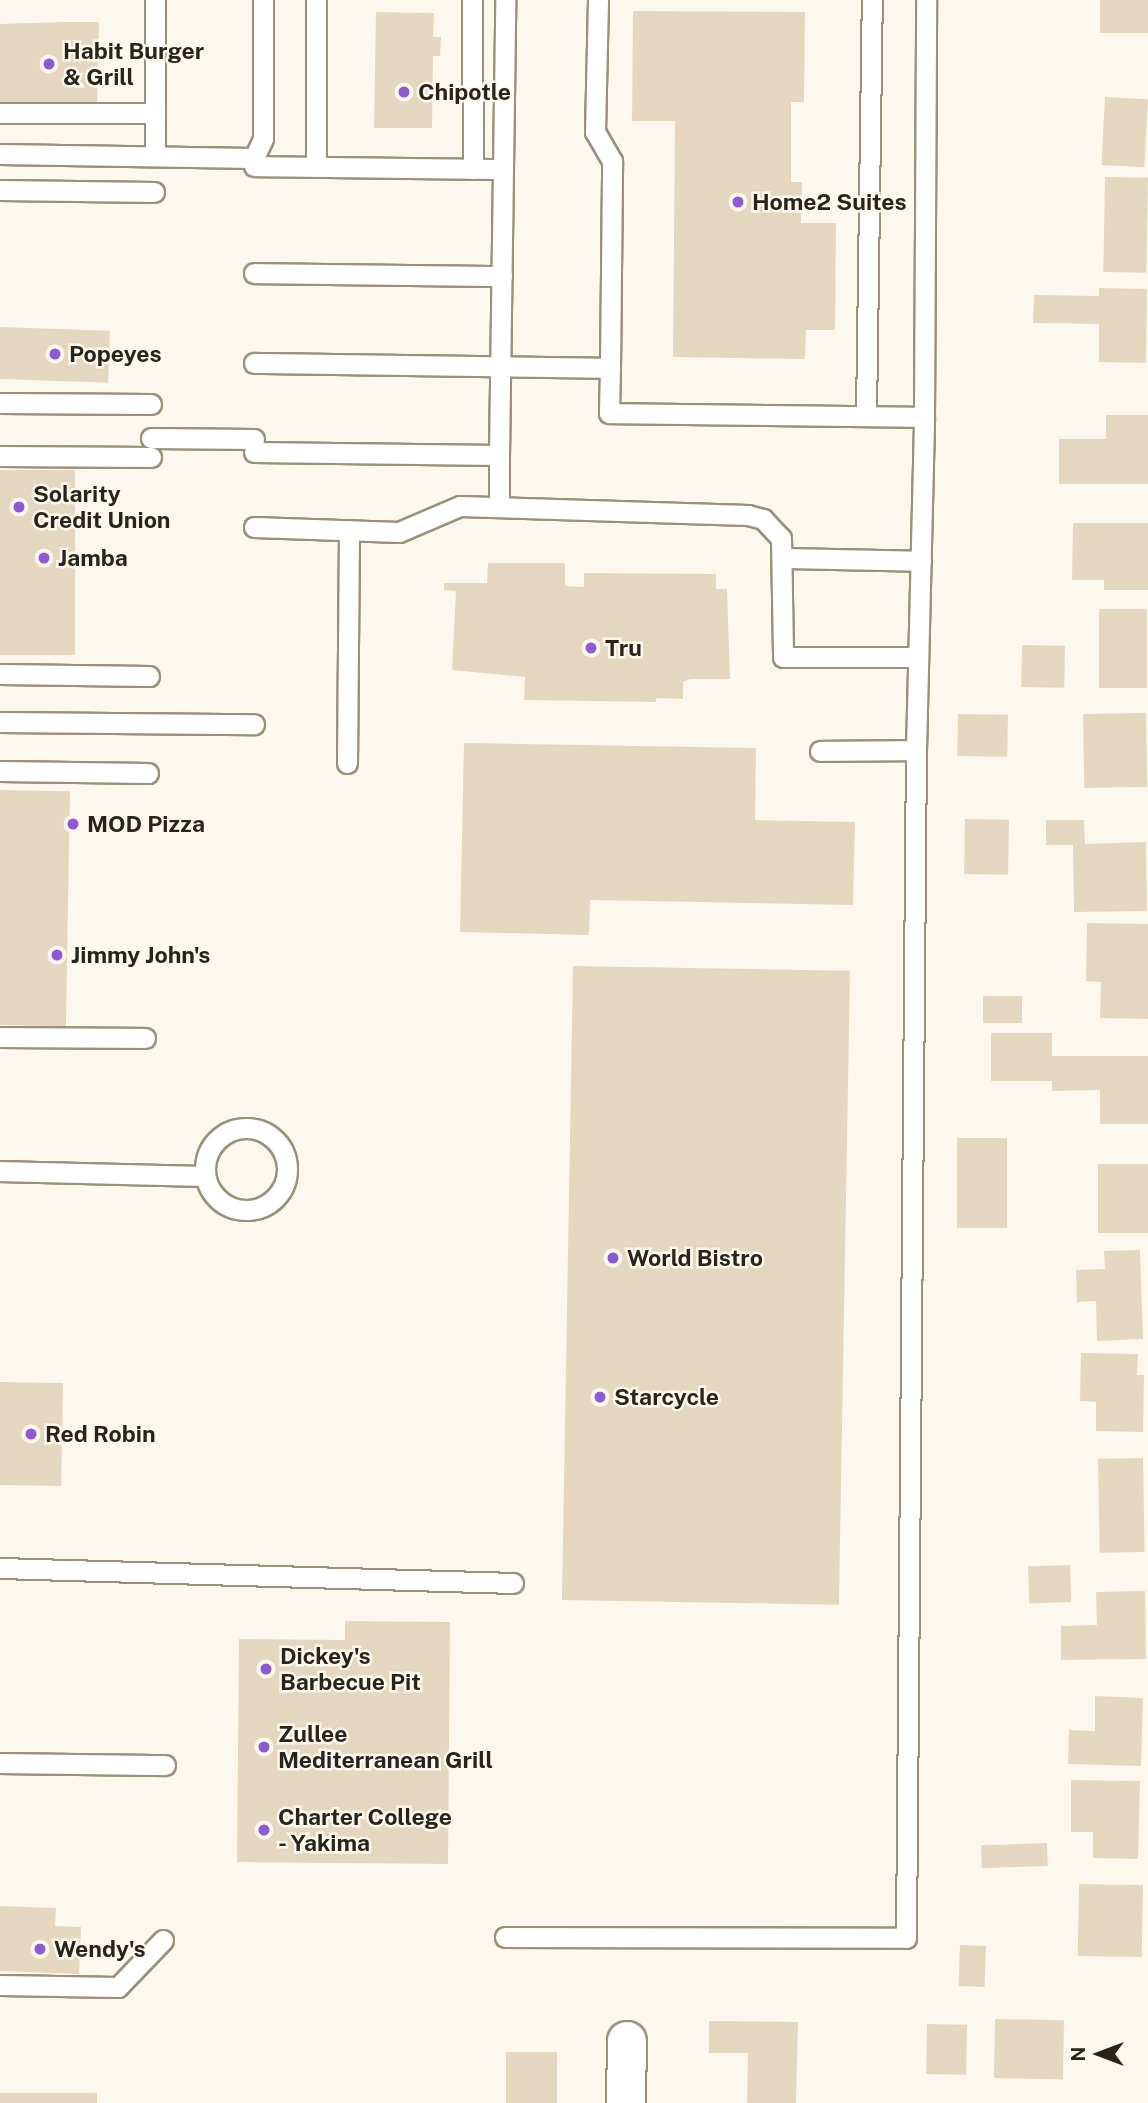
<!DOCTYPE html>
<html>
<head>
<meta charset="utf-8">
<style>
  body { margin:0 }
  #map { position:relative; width:1148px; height:2103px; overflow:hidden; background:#fdf8ee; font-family:"Public Sans",sans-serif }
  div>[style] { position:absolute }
  .building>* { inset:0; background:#e5d7bf; transform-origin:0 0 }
  .roads { filter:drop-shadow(2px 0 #9c9079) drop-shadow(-2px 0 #9c9079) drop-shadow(0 2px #9c9079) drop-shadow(0 -2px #9c9079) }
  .lane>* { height:19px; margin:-9.5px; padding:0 9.5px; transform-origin:9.5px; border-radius:9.5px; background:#fff }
  .lane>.ring { margin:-9.5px; padding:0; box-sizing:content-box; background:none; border:19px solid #fff; border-radius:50% }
  .street>* { height:38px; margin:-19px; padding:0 19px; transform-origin:19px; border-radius:19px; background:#fff }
  .dots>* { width:19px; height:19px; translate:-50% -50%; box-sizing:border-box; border:4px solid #fdf8ee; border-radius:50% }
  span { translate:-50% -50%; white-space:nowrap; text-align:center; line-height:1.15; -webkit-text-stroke:5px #fdf8ee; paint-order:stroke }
  .poi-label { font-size:23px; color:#29241b; font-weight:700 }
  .left { translate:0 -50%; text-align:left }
  .north { position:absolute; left:1064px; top:2019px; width:70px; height:70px; -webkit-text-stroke:5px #fdf8ee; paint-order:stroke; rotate:270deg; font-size:19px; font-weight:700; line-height:28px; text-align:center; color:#29241b }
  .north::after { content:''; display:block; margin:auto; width:24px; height:32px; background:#29241b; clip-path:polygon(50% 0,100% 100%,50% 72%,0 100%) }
</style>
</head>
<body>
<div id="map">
  <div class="building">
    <i style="left:1100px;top:0;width:48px;height:33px"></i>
    <i style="clip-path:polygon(633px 11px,805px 12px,804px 102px,791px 102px,791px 182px,802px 182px,801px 223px,836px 223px,835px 330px,806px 330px,805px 359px,673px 357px,675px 121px,632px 121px)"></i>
    <i style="clip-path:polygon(376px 12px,434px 13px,433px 37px,441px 37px,440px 56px,433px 56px,432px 128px,374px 128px)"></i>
    <i style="clip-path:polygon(63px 22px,99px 22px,97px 104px,0 103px,0 24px)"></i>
    <i style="left:1105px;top:97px;width:43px;height:68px;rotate:3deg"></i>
    <i style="left:1105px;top:177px;width:43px;height:95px;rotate:1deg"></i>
    <i style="clip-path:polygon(1099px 288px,1147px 289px,1146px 363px,1099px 362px,1099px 324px,1033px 323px,1034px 295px,1099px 296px)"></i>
    <i style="left:0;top:327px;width:110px;height:52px;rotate:2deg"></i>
    <i style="clip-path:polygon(1106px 415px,1148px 415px,1148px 484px,1059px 484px,1059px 439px,1106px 439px)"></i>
    <i style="left:0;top:470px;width:75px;height:185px"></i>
    <i style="clip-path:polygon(1073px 523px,1148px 523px,1148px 590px,1104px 590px,1104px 580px,1072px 580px)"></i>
    <i style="clip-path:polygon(488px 563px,565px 563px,565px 586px,584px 587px,584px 573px,716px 574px,716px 589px,727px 589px,730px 679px,690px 679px,683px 682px,683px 699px,656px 698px,656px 702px,524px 700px,525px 677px,452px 670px,456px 591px,444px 590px,444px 583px,487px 583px)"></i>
    <i style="left:1099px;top:609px;width:48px;height:79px"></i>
    <i style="left:1022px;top:645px;width:43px;height:42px;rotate:1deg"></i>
    <i style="left:1146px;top:713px;width:74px;height:63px;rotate:89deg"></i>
    <i style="left:958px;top:714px;width:50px;height:42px;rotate:1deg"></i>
    <i style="clip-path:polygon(464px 743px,756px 748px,755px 820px,855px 822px,853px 905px,590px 900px,589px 935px,460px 932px)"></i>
    <i style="left:0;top:790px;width:70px;height:235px;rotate:1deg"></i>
    <i style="left:965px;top:819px;width:44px;height:55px;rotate:1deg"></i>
    <i style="clip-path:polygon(1046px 820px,1084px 820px,1085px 844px,1146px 842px,1147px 911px,1074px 912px,1073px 845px,1046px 845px)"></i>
    <i style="clip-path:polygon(1087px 923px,1148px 924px,1148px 1019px,1100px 1018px,1101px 982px,1086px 981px)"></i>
    <i style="left:573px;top:966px;width:277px;height:634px;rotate:1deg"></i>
    <i style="left:983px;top:996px;width:39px;height:27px"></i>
    <i style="clip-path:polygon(991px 1033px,1052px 1033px,1052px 1056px,1148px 1056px,1148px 1124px,1100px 1124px,1100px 1090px,1052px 1091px,1052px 1081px,991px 1081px)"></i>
    <i style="left:957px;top:1138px;width:50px;height:90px"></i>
    <i style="left:1148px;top:1164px;width:69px;height:50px;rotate:90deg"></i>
    <i style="clip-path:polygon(1140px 1250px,1143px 1339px,1097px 1341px,1096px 1301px,1077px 1302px,1076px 1270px,1105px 1269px,1104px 1251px)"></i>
    <i style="clip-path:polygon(1081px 1353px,1138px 1354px,1137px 1375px,1144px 1375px,1143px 1432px,1096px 1431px,1096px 1402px,1080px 1401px)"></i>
    <i style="left:0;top:1382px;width:63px;height:103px;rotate:1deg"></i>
    <i style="left:1143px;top:1458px;width:94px;height:45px;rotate:89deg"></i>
    <i style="left:1070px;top:1565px;width:37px;height:42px;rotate:88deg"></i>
    <i style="clip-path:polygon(1145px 1591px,1146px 1659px,1061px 1660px,1061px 1626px,1097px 1625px,1096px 1592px)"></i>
    <i style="clip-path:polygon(345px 1621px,450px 1622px,448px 1864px,237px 1862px,239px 1639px,345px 1640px)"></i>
    <i style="clip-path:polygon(1095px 1696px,1143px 1698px,1141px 1766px,1068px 1764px,1069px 1730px,1095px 1731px)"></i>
    <i style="clip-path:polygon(1071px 1780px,1140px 1781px,1138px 1859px,1093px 1858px,1093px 1832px,1071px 1832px)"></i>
    <i style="left:1047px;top:1843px;width:23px;height:66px;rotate:88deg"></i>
    <i style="left:1079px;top:1884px;width:64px;height:72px;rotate:1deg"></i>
    <i style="clip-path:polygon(0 1906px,56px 1908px,55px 1926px,81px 1927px,79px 1974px,0 1971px)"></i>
    <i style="left:960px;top:1945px;width:26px;height:41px;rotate:2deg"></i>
    <i style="left:995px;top:2019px;width:69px;height:59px;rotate:1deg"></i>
    <i style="clip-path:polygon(709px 2021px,798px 2022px,796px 2103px,747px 2103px,748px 2053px,709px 2053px)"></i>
    <i style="left:927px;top:2024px;width:40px;height:50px;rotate:1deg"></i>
    <i style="left:557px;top:2052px;width:51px;height:51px;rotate:90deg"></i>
    <i style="left:97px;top:2093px;width:10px;height:97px;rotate:90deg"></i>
  </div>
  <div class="roads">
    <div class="lane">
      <i style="left:155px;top:0;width:156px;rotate:90deg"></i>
      <i style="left:472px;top:0;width:169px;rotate:89.7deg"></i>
      <i style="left:0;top:113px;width:155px"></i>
      <i style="left:0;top:154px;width:254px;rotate:0.9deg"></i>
      <i style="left:254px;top:158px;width:21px;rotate:-65deg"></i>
      <i style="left:263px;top:139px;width:139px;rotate:-90deg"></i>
      <i style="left:254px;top:166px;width:249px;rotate:0.7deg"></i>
      <i style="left:316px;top:167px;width:167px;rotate:-90deg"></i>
      <i style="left:0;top:190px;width:154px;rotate:0.7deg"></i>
      <i style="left:254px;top:273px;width:248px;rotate:0.7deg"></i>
      <i style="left:254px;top:363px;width:356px;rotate:0.8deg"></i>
      <i style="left:610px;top:368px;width:207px;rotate:-89.4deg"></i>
      <i style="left:612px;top:161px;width:34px;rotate:-120deg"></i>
      <i style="left:595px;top:132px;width:132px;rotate:-88.7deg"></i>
      <i style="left:610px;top:368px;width:45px;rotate:91.3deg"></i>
      <i style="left:609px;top:413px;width:315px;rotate:0.7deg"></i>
      <i style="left:0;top:403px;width:151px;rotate:0.4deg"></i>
      <i style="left:866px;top:416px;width:416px;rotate:-89.2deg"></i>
      <i style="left:151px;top:438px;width:103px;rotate:0.6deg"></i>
      <i style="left:254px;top:452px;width:245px;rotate:0.7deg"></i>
      <i style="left:499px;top:455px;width:455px;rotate:-89.2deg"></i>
      <i style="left:0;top:456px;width:151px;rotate:0.4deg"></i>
      <i style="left:499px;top:507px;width:52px;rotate:-90deg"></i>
      <i style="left:254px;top:527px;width:145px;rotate:2deg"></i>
      <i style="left:399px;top:532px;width:66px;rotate:-23.1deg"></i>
      <i style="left:460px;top:506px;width:288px;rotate:1.8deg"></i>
      <i style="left:748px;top:515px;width:16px;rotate:15deg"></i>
      <i style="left:763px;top:519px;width:26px;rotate:47deg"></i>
      <i style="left:781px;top:538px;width:119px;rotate:89deg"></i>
      <i style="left:783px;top:657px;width:135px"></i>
      <i style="left:783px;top:558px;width:138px;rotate:1.2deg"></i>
      <i style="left:0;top:674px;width:149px;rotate:0.8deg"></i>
      <i style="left:0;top:722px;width:254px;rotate:0.5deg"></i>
      <i style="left:916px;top:750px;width:333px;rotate:-88.6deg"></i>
      <i style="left:924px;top:417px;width:417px;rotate:-89.7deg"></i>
      <i style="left:347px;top:763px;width:233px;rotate:-89.5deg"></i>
      <i style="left:0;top:771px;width:148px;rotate:0.8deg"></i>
      <i style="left:0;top:1037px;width:145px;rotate:0.4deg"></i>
      <i class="ring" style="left:205px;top:1128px;width:63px;height:63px"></i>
      <i style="left:0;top:1171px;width:205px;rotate:1.4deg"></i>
      <i style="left:0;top:1568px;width:513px;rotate:1.67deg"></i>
      <i style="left:0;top:1763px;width:165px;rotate:0.7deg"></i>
      <i style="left:505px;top:1937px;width:401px;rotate:0.1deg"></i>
      <i style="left:906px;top:1938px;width:1188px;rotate:-89.52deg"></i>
      <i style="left:916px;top:750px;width:96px;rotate:179.4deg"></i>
      <i style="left:0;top:1985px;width:118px;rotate:1deg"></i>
      <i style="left:118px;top:1987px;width:65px;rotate:-46.2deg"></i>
    </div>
    <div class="street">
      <i style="left:626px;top:2103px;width:62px;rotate:-89.1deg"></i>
    </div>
  </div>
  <div class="dots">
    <i style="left:49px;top:64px;background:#8e59d1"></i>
    <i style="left:404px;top:92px;background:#8e59d1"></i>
    <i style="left:738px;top:202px;background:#8e59d1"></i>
    <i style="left:55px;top:354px;background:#8e59d1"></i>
    <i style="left:19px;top:507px;background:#8e59d1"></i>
    <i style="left:44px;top:558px;background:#8e59d1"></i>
    <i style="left:591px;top:648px;background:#8e59d1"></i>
    <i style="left:73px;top:824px;background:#8e59d1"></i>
    <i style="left:57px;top:955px;background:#8e59d1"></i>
    <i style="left:613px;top:1258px;background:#8e59d1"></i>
    <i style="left:600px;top:1397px;background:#8e59d1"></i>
    <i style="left:31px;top:1434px;background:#8e59d1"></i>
    <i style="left:266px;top:1669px;background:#8e59d1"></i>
    <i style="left:264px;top:1747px;background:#8e59d1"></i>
    <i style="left:264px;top:1830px;background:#8e59d1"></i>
    <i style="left:40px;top:1949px;background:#8e59d1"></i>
  </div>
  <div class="poi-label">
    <span class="left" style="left:63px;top:64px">Habit Burger<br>&amp; Grill</span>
    <span class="left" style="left:418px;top:92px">Chipotle</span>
    <span class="left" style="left:752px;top:202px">Home2 Suites</span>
    <span class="left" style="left:69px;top:354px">Popeyes</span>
    <span class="left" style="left:33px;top:507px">Solarity<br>Credit Union</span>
    <span class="left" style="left:58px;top:558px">Jamba</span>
    <span class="left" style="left:605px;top:648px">Tru</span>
    <span class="left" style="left:87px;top:824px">MOD Pizza</span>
    <span class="left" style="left:71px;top:955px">Jimmy John's</span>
    <span class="left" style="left:627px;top:1258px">World Bistro</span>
    <span class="left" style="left:614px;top:1397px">Starcycle</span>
    <span class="left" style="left:45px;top:1434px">Red Robin</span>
    <span class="left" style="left:280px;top:1669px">Dickey's<br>Barbecue Pit</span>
    <span class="left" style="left:278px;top:1747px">Zullee<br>Mediterranean Grill</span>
    <span class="left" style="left:278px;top:1830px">Charter College<br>- Yakima</span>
    <span class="left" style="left:54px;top:1949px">Wendy's</span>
  </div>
  <div class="north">N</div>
</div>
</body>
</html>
